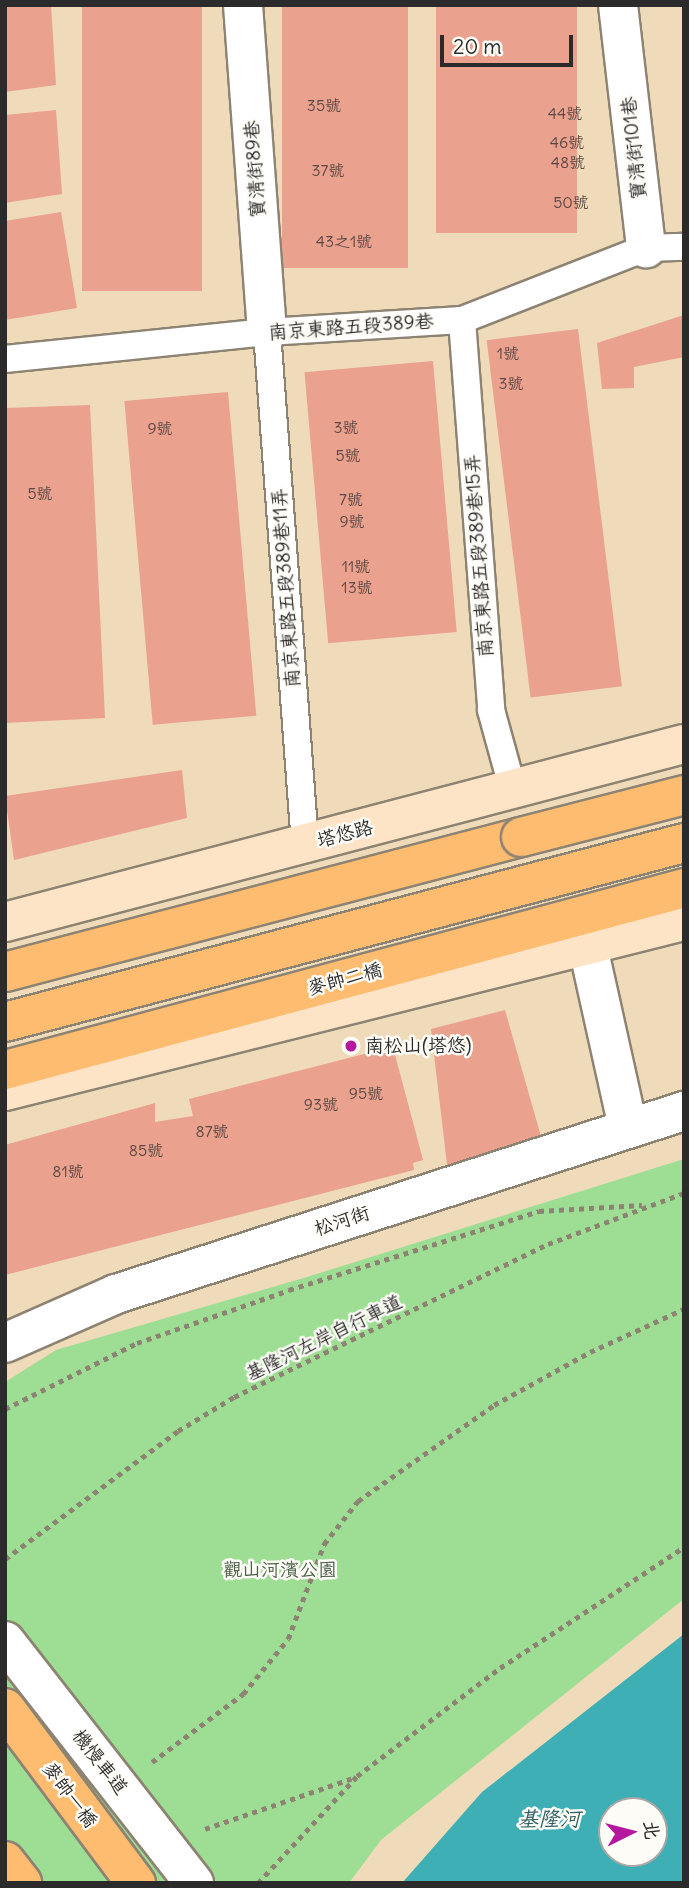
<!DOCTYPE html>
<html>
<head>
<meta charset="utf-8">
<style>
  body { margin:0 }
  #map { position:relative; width:689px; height:1888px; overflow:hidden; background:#efdbb9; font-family:Delius,"LXGW WenKai TC",sans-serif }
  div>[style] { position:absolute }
  .green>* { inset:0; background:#9ede94 }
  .water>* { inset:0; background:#3eafb5 }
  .building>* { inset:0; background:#eaa18d; transform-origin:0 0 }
  .path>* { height:4.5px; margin-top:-2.25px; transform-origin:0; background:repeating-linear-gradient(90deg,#8d8372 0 5px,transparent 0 10px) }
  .roads { filter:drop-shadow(2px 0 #8d8372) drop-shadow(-2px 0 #8d8372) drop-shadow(0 2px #8d8372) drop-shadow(0 -2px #8d8372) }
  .lane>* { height:26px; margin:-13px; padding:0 13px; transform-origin:13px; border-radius:13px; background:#fff }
  .street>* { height:38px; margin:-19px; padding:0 19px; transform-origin:19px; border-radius:19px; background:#fff }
  .secondary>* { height:38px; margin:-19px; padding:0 19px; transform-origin:19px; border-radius:19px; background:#fee4c6 }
  .highway>* { height:38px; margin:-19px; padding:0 19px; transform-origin:19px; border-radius:19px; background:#fdbc70 }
  .bridges { filter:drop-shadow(2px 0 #8d8372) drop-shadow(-2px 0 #8d8372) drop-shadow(0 2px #8d8372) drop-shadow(0 -2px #8d8372) }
  .street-bridge>* { height:38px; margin:-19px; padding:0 19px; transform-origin:19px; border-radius:19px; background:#fff }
  .highway-bridge>* { height:38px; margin:-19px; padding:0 19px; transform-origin:19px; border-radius:19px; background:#fdbc70 }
  .dots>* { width:19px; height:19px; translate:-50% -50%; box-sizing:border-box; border:4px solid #fdfcf7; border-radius:50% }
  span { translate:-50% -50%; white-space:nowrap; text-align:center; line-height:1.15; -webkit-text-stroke:5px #fdfcf7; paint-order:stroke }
  .number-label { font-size:16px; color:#5b4844 }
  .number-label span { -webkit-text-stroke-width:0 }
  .street-label { font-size:19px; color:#2b2b2b }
  .poi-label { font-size:19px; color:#2b2b2b }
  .left { translate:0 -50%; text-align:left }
  .park-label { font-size:19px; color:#4e614a }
  .water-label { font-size:21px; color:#336062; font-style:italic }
  .frame { position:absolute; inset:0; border:7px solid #2b2b2b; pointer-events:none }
  .north { position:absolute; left:598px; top:1797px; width:70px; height:70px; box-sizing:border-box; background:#fdfcf7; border:2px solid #a9a8a5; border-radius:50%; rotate:84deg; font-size:19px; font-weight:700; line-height:28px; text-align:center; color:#2b2b2b }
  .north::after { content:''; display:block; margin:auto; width:24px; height:32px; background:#b5179e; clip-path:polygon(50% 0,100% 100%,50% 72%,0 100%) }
  .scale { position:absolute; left:440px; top:35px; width:133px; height:32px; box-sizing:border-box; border:4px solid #2b2b2b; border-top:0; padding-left:9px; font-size:21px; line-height:24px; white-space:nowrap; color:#2b2b2b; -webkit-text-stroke:5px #fdfcf7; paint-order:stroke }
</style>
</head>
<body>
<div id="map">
  <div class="green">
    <i style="clip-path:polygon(684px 1159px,684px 1599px,381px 1840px,349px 1883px,5px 1883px,5px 1382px,56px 1350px,307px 1277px)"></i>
  </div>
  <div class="water">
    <i style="clip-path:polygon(evenodd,684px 1634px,684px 1883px,402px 1883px,482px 1792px,684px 1634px,612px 1811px,654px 1811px,654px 1853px,612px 1853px,612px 1811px)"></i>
  </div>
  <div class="building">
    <i style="clip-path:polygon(5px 5px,51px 5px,56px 85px,5px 92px)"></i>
    <i style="left:82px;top:5px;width:120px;height:286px"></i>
    <i style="left:282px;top:5px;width:126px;height:263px"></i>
    <i style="left:436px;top:5px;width:141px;height:228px"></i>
    <i style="clip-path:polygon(56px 110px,62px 194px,5px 203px,5px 115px)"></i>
    <i style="clip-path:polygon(61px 212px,77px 308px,5px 320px,5px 221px)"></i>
    <i style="clip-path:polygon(684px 315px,684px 357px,634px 367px,634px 388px,602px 389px,597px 343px)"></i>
    <i style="left:578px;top:329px;width:360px;height:92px;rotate:83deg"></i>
    <i style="left:433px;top:361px;width:272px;height:129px;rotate:85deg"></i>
    <i style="left:228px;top:392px;width:325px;height:104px;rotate:85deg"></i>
    <i style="clip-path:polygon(90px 405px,105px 718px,5px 723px,5px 408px)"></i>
    <i style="clip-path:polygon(182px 770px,187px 818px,14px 860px,5px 796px)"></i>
    <i style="clip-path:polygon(505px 1010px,542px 1140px,448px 1173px,431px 1029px)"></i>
    <i style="clip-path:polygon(390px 1036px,423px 1160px,413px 1163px,414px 1170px,5px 1275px,5px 1145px,155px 1103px,155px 1122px,193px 1116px,189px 1099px,368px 1053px,367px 1044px)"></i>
  </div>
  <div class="path">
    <i style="left:5px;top:1409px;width:148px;rotate:-26.6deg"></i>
    <i style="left:137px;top:1343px;width:161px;rotate:-19.2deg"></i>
    <i style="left:289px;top:1290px;width:262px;rotate:-17.5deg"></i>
    <i style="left:539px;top:1211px;width:103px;rotate:-3.3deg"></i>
    <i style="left:5px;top:1559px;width:215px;rotate:-36.5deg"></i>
    <i style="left:178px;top:1431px;width:66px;rotate:-31.3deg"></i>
    <i style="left:234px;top:1397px;width:349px;rotate:-26deg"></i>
    <i style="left:548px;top:1244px;width:145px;rotate:-20.6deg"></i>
    <i style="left:152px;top:1762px;width:114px;rotate:-36.8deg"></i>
    <i style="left:243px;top:1694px;width:71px;rotate:-50.7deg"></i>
    <i style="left:288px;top:1639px;width:102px;rotate:-69.2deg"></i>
    <i style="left:324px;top:1544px;width:55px;rotate:-51.7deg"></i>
    <i style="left:358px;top:1501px;width:166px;rotate:-35.2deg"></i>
    <i style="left:494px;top:1405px;width:110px;rotate:-28.9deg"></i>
    <i style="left:590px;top:1352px;width:103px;rotate:-24.6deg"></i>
    <i style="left:205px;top:1829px;width:160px;rotate:-19deg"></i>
    <i style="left:258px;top:1883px;width:146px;rotate:-47.2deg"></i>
    <i style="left:357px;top:1776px;width:179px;rotate:-37.1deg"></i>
    <i style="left:500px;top:1668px;width:220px;rotate:-33.3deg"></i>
  </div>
  <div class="roads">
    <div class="lane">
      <i style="left:462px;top:320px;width:391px;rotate:85.7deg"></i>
      <i style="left:491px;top:710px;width:83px;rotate:74.6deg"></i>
      <i style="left:267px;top:332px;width:513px;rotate:85.76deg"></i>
      <i style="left:5px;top:359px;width:263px;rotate:-5.9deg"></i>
      <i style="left:267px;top:332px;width:195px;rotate:-3.5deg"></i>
      <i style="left:462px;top:320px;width:198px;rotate:-21.4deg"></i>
      <i style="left:646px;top:248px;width:38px;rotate:-2deg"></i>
    </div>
    <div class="street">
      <i style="left:243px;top:5px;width:328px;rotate:85.8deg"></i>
      <i style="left:618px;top:5px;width:245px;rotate:83.4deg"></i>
      <i style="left:588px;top:947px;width:184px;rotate:77.5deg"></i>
      <i style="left:5px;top:1343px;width:121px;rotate:-23.8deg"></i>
      <i style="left:116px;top:1294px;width:597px;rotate:-17.86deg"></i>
    </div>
    <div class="secondary">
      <i style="left:5px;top:922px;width:702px;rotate:-14.69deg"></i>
      <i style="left:5px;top:1091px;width:700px;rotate:-14.06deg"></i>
    </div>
    <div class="highway">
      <i style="left:5px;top:972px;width:533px;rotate:-14.66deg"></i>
      <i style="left:5px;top:1070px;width:703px;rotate:-15deg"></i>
    </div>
  </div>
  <div class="bridges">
    <div class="street-bridge">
      <i style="left:5px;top:1641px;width:307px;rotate:52deg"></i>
    </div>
    <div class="highway-bridge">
      <i style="left:521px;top:837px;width:168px;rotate:-14.4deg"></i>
      <i style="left:5px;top:1022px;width:702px;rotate:-14.77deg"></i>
      <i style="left:5px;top:1708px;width:219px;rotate:53.2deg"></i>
      <i style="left:5px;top:1861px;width:28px;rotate:52deg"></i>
    </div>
  </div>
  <div class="dots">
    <i style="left:351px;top:1046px;background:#b5179e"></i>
  </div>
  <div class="number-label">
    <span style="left:324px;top:105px">35號</span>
    <span style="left:565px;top:113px">44號</span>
    <span style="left:567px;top:142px">46號</span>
    <span style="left:568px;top:162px">48號</span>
    <span style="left:328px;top:170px">37號</span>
    <span style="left:571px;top:202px">50號</span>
    <span style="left:344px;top:241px">43之1號</span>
    <span style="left:508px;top:353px">1號</span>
    <span style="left:511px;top:383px">3號</span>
    <span style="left:346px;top:427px">3號</span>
    <span style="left:160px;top:428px">9號</span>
    <span style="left:348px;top:455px">5號</span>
    <span style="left:40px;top:493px">5號</span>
    <span style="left:351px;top:499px">7號</span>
    <span style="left:352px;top:521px">9號</span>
    <span style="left:356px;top:566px">11號</span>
    <span style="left:357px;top:587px">13號</span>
    <span style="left:366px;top:1093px">95號</span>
    <span style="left:321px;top:1104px">93號</span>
    <span style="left:212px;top:1131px">87號</span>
    <span style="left:146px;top:1150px">85號</span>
    <span style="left:68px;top:1171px">81號</span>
  </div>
  <div class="street-label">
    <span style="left:634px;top:148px;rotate:-96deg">寶清街101巷</span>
    <span style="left:255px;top:169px;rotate:-94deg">寶清街89巷</span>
    <span style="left:351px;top:327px;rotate:-4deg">南京東路五段389巷</span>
    <span style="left:479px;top:556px;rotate:-94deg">南京東路五段389巷15弄</span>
    <span style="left:286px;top:588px;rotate:-94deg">南京東路五段389巷11弄</span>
    <span style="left:345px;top:834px;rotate:-15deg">塔悠路</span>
    <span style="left:345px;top:979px;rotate:-15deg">麥帥二橋</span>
    <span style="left:342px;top:1221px;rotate:-18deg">松河街</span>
    <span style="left:324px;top:1338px;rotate:-26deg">基隆河左岸自行車道</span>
    <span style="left:100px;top:1762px;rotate:52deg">機慢車道</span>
    <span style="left:70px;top:1795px;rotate:53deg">麥帥一橋</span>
  </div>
  <div class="poi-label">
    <span class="left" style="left:365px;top:1046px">南松山(塔悠)</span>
  </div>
  <div class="park-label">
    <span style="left:280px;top:1570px">觀山河濱公園</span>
  </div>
  <div class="water-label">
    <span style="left:549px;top:1819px">基隆河</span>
  </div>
  <div class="frame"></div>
  <div class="north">北</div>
  <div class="scale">20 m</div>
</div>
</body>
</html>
